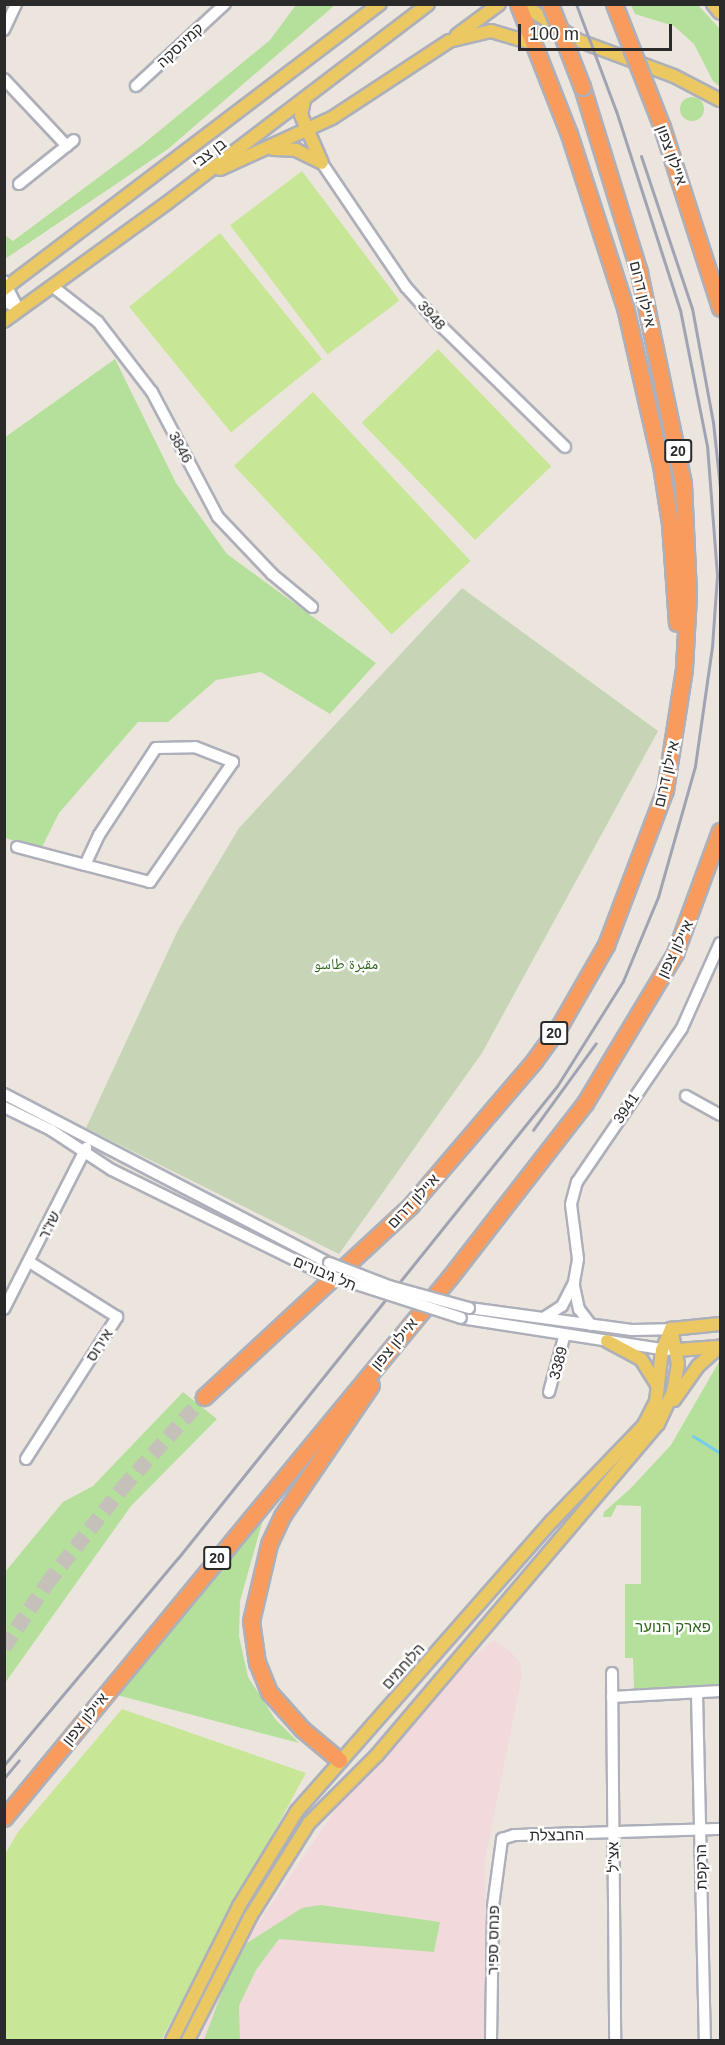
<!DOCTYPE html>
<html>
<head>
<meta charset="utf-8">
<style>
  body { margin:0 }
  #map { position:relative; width:725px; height:2045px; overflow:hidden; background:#ece5dd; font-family:Arial,"Noto Naskh Arabic","Noto Sans Hebrew",sans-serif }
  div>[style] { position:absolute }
  .medical>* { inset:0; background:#f2dadc }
  .green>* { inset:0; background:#b4e09b }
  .round { border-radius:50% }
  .cemetery>* { inset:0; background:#c5d5b5 }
  .pitch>* { inset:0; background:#c7e797; transform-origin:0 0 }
  .stream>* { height:3px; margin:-1.5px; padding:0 1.5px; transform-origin:1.5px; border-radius:1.5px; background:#74cdea }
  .highway-tunnel>* { height:15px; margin-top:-7.5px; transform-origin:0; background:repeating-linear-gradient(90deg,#c5c0b9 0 15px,transparent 0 23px) }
  .roads { filter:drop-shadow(2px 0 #adb0ba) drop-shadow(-2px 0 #adb0ba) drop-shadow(0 2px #adb0ba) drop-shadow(0 -2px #adb0ba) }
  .minor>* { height:10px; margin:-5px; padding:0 5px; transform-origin:5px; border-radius:5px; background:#fff }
  .major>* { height:12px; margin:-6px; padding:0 6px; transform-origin:6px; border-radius:6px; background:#ebc862 }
  .highway>* { height:15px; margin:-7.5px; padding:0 7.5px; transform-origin:7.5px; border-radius:7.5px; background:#f89b5c }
  .rail>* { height:3px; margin:-1.5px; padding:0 1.5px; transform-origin:1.5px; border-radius:1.5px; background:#a0a3b4 }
  .bridges { filter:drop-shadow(2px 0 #adb0ba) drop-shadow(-2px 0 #adb0ba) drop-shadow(0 2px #adb0ba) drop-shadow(0 -2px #adb0ba) }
  .minor-bridge>* { height:10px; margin:-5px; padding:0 5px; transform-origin:5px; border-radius:5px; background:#fff }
  .highway-bridge>* { height:15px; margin:-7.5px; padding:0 7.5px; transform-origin:7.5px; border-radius:7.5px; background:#f89b5c }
  span { translate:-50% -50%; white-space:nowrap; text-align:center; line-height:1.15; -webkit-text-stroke:5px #fff; paint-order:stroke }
  .shield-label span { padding:2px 4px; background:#fff; border:2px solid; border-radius:4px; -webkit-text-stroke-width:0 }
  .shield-label { font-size:14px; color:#2a2a2a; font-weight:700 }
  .street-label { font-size:15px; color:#2a2a2a }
  .park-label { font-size:15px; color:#2d651d }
  .frame { position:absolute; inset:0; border:6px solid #2a2a2a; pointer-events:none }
  .scale { position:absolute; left:518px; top:24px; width:154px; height:27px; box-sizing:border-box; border:3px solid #2a2a2a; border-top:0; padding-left:8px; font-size:18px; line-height:21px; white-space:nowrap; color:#2a2a2a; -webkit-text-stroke:4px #fff; paint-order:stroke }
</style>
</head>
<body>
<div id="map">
  <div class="medical">
    <i style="clip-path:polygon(494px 1640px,512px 1653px,520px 1663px,522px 1676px,485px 1860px,487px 2040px,201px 2040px,228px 1967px,342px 1800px,453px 1673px)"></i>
  </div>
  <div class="green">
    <i style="clip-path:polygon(296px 5px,335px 5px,168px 149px,5px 259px,5px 235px,13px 241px,142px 145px,270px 40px)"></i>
    <i style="clip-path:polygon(631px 5px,698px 5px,720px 29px,720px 87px,713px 81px,694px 44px,674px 26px,635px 14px)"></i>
    <i class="round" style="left:680px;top:97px;width:24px;height:24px"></i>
    <i style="clip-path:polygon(115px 359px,176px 483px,227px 554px,376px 663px,330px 714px,261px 672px,216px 680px,168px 722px,138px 722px,59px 813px,41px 849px,5px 838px,4px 438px)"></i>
    <i style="clip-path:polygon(720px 1360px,720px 1684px,634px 1689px,633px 1658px,625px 1658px,625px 1584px,641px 1584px,641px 1506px,617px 1505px,611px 1517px,603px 1517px,604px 1512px,630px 1489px,671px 1445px)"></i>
    <i style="clip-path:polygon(183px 1392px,217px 1419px,131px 1506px,5px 1683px,5px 1572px,63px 1502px,93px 1486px)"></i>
    <i style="clip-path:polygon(264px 1516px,240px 1601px,239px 1636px,248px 1677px,275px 1719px,299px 1743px,117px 1695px)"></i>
    <i style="clip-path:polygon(321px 1905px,440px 1922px,434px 1952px,279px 1939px,256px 1970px,239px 2006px,240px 2040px,204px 2040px,229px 1973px,247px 1943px,302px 1908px)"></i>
  </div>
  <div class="cemetery">
    <i style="clip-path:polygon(462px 588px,658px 731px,482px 1053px,339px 1254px,86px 1128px,178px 930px,239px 828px)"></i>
  </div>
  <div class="pitch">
    <i style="left:302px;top:171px;width:162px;height:90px;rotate:53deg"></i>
    <i style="left:220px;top:233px;width:162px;height:117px;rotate:51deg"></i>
    <i style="left:438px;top:349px;width:163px;height:106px;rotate:46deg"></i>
    <i style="left:313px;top:392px;width:231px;height:108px;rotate:47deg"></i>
    <i style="clip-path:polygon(122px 1709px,306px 1773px,161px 2040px,5px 2040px,5px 1854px,18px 1832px)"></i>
  </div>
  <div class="stream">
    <i style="left:693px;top:1436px;width:32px;rotate:32deg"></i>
  </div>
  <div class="highway-tunnel">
    <i style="left:4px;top:1647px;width:77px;rotate:-56.1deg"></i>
    <i style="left:47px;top:1583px;width:121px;rotate:-51.7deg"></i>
    <i style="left:122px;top:1488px;width:122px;rotate:-48deg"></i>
  </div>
  <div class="roads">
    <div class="minor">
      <i style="left:4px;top:30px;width:29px;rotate:-65deg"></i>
      <i style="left:4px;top:79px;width:92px;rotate:46.8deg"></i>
      <i style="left:136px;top:86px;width:121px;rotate:-42.7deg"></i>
      <i style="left:322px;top:163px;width:150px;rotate:55.9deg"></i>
      <i style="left:406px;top:287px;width:50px;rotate:48.3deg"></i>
      <i style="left:439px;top:324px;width:176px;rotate:44.3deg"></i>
      <i style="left:19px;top:184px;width:70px;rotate:-38.7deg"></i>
      <i style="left:4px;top:281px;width:33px;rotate:63deg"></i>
      <i style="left:52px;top:286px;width:58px;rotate:38deg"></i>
      <i style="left:98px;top:322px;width:88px;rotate:52.4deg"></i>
      <i style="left:152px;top:392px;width:141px;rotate:62.2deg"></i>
      <i style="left:218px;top:517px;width:79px;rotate:46.5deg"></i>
      <i style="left:272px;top:574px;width:52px;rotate:39.5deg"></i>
      <i style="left:4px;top:300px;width:18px;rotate:34deg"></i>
      <i style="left:17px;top:847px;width:70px;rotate:14.8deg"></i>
      <i style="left:85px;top:865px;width:33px;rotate:-65deg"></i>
      <i style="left:99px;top:835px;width:104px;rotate:-56.8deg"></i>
      <i style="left:156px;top:748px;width:39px;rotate:-1deg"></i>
      <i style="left:195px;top:747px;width:41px;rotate:21.5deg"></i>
      <i style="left:233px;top:762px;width:146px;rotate:124.7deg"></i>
      <i style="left:150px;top:882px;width:67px;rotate:-165.3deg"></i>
      <i style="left:4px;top:1094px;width:366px;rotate:27.5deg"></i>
      <i style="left:686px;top:1096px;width:39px;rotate:29deg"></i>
      <i style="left:4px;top:1107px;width:52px;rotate:26.1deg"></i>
      <i style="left:51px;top:1130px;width:73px;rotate:33.3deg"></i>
      <i style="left:112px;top:1170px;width:231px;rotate:26.2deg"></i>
      <i style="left:574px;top:1286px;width:24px;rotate:78deg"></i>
      <i style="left:579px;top:1309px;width:20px;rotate:53deg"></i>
      <i style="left:469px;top:1308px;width:164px;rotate:7.7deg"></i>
      <i style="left:632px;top:1330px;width:39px;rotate:-1deg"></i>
      <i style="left:4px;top:1309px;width:181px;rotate:-63deg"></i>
      <i style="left:545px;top:1317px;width:20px;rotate:-33deg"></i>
      <i style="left:562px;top:1306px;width:27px;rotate:-63deg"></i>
      <i style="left:574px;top:1282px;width:23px;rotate:-80deg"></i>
      <i style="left:578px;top:1259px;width:55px;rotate:-97.3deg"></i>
      <i style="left:571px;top:1204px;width:23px;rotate:-75deg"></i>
      <i style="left:577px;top:1182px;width:186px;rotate:-55.7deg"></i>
      <i style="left:682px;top:1028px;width:93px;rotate:-65.9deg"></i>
      <i style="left:461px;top:1318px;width:209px;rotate:8.8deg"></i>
      <i style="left:549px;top:1392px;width:60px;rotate:-74.6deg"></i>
      <i style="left:26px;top:1459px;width:169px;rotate:-57.3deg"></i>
      <i style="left:117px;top:1317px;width:102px;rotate:-147.9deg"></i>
      <i style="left:612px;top:1673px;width:367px;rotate:89.5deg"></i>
      <i style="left:697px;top:1693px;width:347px;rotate:88.7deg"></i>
      <i style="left:612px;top:1697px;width:108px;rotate:-3.2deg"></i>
      <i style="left:491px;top:2040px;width:134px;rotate:-89.1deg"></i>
      <i style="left:493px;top:1906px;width:68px;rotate:-82.3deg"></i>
      <i style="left:502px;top:1839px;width:13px;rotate:-18deg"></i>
      <i style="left:514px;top:1835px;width:206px;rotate:-1.7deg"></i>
    </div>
    <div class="major">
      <i style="left:522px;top:4px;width:66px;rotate:33.2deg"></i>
      <i style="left:577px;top:40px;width:103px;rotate:20.4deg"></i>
      <i style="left:674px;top:76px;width:52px;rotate:27.6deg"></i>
      <i style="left:713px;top:4px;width:11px;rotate:52deg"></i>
      <i style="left:457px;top:35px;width:52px;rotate:-36.4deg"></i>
      <i style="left:304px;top:100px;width:15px;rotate:101deg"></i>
      <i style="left:301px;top:115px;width:52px;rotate:66.4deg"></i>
      <i style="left:273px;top:149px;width:23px;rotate:2deg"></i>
      <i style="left:296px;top:150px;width:28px;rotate:26deg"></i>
      <i style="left:220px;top:169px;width:123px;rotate:-24.5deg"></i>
      <i style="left:332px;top:118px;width:140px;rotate:-33.3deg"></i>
      <i style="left:449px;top:41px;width:43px;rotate:-13.4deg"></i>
      <i style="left:491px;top:31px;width:46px;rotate:16.5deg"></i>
      <i style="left:4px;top:289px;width:472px;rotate:-37.2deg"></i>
      <i style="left:4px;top:321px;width:201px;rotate:-35.9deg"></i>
      <i style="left:167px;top:203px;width:328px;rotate:-37.3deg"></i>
      <i style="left:671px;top:1329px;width:49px;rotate:-5.8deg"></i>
      <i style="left:607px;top:1341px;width:38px;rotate:28deg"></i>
      <i style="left:641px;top:1359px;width:32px;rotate:58deg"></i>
      <i style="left:677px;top:1350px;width:41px;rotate:-4.2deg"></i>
      <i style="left:674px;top:1400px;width:42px;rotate:-54.8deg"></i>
      <i style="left:698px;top:1366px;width:30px;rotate:-42deg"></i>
      <i style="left:172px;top:2040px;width:150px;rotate:-63.4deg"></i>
      <i style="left:239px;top:1906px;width:111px;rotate:-58.6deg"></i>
      <i style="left:297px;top:1811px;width:385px;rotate:-48.7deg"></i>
      <i style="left:551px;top:1522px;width:134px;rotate:-46.2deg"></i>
      <i style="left:644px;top:1425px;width:27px;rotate:-63deg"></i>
      <i style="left:656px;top:1401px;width:51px;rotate:-83.3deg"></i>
      <i style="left:662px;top:1350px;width:23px;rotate:-67deg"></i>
      <i style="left:188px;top:2040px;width:138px;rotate:-63.2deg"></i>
      <i style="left:250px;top:1917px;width:111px;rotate:-57.9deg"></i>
      <i style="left:309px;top:1823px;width:96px;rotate:-45deg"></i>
      <i style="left:377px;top:1755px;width:434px;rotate:-49.7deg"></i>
      <i style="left:658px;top:1424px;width:35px;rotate:-65deg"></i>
      <i style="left:673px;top:1392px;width:28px;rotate:-80deg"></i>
      <i style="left:678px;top:1364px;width:36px;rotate:-101deg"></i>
    </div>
    <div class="highway">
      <i style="left:518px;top:4px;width:140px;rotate:68.6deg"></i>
      <i style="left:569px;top:134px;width:182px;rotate:72.1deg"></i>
      <i style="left:625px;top:307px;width:162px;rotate:77.2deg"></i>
      <i style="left:661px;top:465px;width:60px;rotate:81.3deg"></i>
      <i style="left:670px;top:524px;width:99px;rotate:86deg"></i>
      <i style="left:662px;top:127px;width:190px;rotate:72.2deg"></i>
      <i style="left:204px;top:1397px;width:282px;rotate:-42.8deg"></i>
      <i style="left:411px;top:1205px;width:189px;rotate:-49.5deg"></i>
      <i style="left:534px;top:1061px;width:44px;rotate:-54.2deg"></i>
      <i style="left:560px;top:1025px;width:92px;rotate:-60.1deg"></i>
      <i style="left:606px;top:945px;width:166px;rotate:-69.2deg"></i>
      <i style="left:665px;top:790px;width:123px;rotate:-81.1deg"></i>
      <i style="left:684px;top:668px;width:74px;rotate:-86.9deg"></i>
      <i style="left:688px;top:594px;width:111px;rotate:-92.6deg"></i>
      <i style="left:683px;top:483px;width:216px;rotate:-101.8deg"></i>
      <i style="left:639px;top:272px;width:194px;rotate:-107.1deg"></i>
      <i style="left:339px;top:1760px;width:48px;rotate:-140deg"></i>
      <i style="left:302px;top:1729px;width:50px;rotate:-131.7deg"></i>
      <i style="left:269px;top:1692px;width:31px;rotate:-112deg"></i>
      <i style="left:257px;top:1663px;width:42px;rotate:-98.1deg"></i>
      <i style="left:251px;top:1621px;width:79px;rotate:-76.8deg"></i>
      <i style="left:269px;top:1544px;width:31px;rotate:-65deg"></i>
      <i style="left:282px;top:1516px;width:158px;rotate:-55.8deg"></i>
      <i style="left:4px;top:1818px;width:701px;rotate:-50.5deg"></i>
      <i style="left:450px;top:1277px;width:220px;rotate:-52.2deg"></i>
      <i style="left:585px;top:1103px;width:175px;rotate:-59deg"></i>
      <i style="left:675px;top:953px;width:130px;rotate:-69.8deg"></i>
    </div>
  </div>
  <div class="rail">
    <i style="left:641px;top:156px;width:160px;rotate:71.5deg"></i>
    <i style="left:692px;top:308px;width:116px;rotate:79.6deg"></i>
    <i style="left:713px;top:422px;width:66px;rotate:83.9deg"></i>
    <i style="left:533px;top:1130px;width:107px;rotate:-54.1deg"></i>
    <i style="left:4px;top:1765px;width:270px;rotate:-50deg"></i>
    <i style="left:178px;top:1558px;width:605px;rotate:-51.24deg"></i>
    <i style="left:557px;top:1086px;width:124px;rotate:-57.8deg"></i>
    <i style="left:623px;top:981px;width:91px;rotate:-67.4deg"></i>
    <i style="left:658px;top:897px;width:136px;rotate:-74.2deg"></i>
    <i style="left:695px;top:766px;width:120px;rotate:-81.9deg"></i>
    <i style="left:712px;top:647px;width:72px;rotate:-86deg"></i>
    <i style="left:717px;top:575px;width:129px;rotate:-94.4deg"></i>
    <i style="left:707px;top:446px;width:139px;rotate:-101.2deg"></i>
    <i style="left:680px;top:310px;width:209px;rotate:-107.8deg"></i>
    <i style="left:616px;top:111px;width:114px;rotate:-110.5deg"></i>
    <i style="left:4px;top:1778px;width:23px;rotate:-50deg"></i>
  </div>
  <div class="bridges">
    <div class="minor-bridge">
      <i style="left:329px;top:1263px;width:64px;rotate:21deg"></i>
      <i style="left:389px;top:1286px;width:83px;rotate:15.4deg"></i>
      <i style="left:319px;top:1272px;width:149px;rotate:17.9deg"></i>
    </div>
    <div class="highway-bridge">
      <i style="left:550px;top:4px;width:89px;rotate:68.9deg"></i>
      <i style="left:614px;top:4px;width:132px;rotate:68.7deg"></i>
    </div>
  </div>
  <div class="shield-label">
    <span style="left:678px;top:451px">20</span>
    <span style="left:554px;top:1033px">20</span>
    <span style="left:217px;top:1558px">20</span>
  </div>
  <div class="street-label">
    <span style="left:180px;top:45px;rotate:-43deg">קמינסקה</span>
    <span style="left:209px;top:153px;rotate:-37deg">בן צבי</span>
    <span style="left:672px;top:155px;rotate:70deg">איילון צפון</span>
    <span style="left:643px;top:294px;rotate:76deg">איילון דרום</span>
    <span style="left:432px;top:315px;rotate:48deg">3948</span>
    <span style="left:181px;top:447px;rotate:62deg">3846</span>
    <span style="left:666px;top:774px;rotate:-77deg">איילון דרום</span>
    <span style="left:675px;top:949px;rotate:-64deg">איילון צפון</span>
    <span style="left:626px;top:1108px;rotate:-56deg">3941</span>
    <span style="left:413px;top:1201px;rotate:-47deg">איילון דרום</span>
    <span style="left:49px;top:1225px;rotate:-64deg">שז"ר</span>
    <span style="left:325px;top:1273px;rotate:23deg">תל גיבורים</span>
    <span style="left:394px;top:1344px;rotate:-50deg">איילון צפון</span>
    <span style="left:99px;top:1345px;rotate:-57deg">אירוס</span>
    <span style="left:558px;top:1363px;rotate:-75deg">3389</span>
    <span style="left:403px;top:1666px;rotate:-48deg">הלוחמים</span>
    <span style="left:85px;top:1719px;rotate:-51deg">איילון צפון</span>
    <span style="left:557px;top:1835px;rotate:-1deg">החבצלת</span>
    <span style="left:613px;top:1857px;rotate:-91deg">אצ"ל</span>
    <span style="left:701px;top:1867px;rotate:-91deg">הרקפת</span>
    <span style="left:493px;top:1940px;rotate:-89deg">פנחס ספיר</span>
  </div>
  <div class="park-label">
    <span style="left:346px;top:964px">مقبرة طاسو</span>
    <span style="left:673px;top:1627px">פארק הנוער</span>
  </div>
  <div class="frame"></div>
  <div class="scale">100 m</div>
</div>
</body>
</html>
